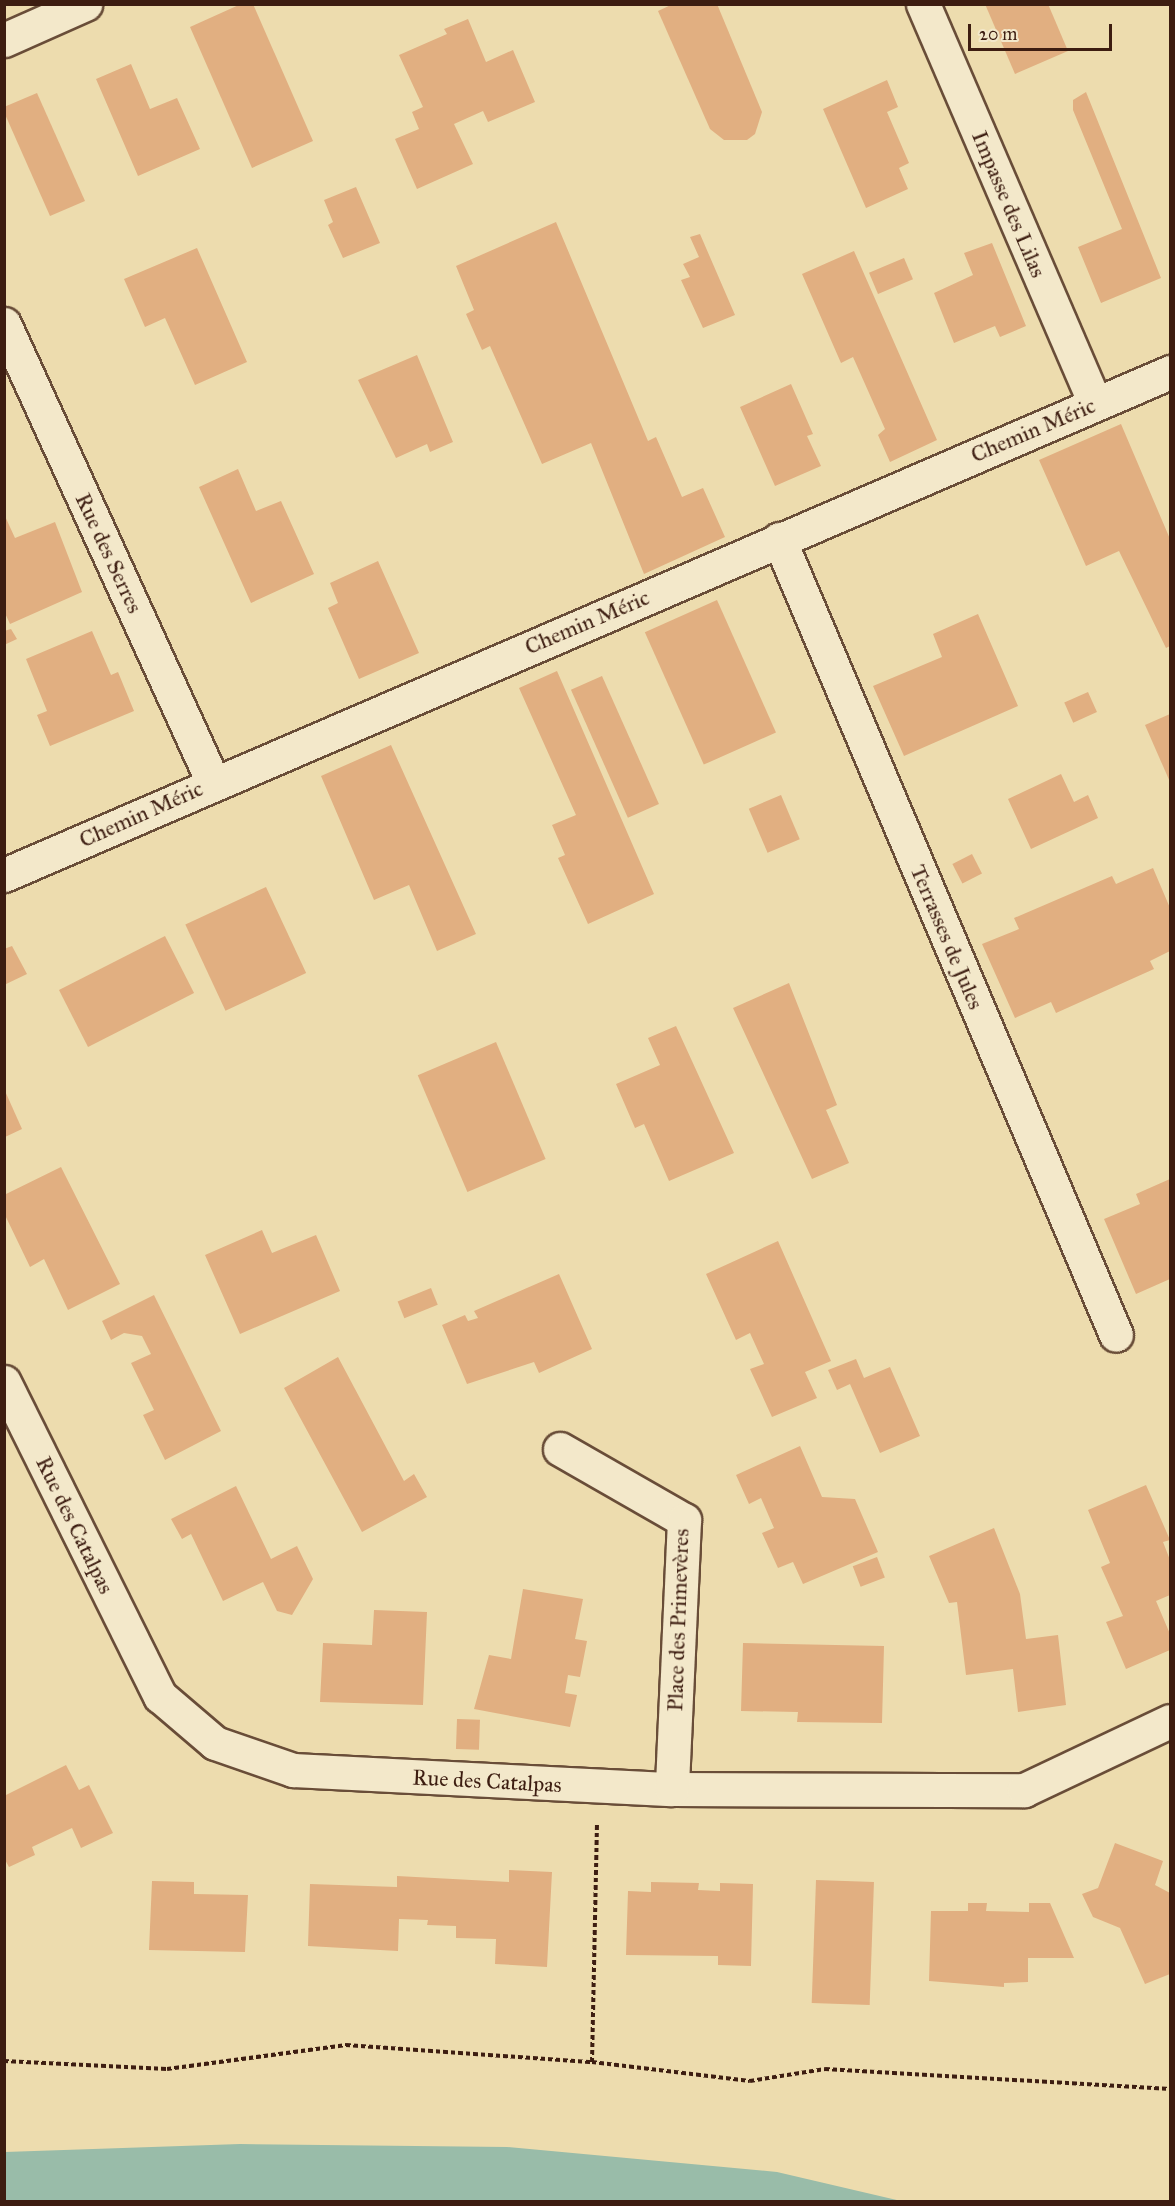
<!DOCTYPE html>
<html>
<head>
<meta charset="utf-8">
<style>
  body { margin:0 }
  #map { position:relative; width:1175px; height:2206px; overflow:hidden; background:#eddcae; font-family:"IM FELL Great Primer",serif }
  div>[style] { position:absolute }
  .water>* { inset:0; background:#99bca9 }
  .building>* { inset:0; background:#e1af81; transform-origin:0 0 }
  .path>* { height:4px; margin-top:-2px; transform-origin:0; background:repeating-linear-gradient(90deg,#3d1d11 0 4.5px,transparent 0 7.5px) }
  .roads { filter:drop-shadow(2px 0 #694d38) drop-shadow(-2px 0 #694d38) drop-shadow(0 2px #694d38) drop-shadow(0 -2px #694d38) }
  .minor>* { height:33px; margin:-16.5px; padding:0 16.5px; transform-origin:16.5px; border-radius:16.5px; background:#f3e8ca }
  span { translate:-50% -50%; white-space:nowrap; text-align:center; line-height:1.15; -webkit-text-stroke:4.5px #f3e8ca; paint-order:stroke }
  .street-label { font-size:22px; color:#3d1d11 }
  .frame { position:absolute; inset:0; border:6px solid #3d1d11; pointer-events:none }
  .scale { position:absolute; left:968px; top:24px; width:144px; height:27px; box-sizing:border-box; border:3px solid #3d1d11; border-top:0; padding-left:8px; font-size:18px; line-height:21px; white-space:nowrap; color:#3d1d11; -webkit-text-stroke:4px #f3e8ca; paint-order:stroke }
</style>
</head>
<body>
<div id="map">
  <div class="water">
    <i style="clip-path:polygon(240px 2144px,507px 2147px,777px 2172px,901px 2201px,5px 2201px,5px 2152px)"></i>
  </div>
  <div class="building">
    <i style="clip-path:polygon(241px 4px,253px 4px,313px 141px,252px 168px,190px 27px)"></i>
    <i style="clip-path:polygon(673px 4px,717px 4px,762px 112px,755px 134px,747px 140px,724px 140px,710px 129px,658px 11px)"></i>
    <i style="clip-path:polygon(985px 4px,1048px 4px,1068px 51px,1015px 74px)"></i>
    <i style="clip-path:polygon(468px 19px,486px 62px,513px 50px,535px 102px,488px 122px,483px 111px,454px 124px,473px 164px,417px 189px,395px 139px,419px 129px,412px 112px,423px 107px,399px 55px,447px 34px,444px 29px)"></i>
    <i style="clip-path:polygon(131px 64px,150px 109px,177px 98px,200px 149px,138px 176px,96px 79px)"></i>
    <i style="clip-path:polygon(887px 80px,898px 107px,887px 112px,909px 163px,899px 168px,908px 189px,866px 208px,823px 109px)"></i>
    <i style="clip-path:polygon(1086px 92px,1161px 278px,1101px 303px,1078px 247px,1122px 229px,1073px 110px,1073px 100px)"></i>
    <i style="clip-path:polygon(37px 93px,85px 201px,50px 216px,4px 112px,4px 107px)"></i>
    <i style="clip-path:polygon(356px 187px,380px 243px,343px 258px,328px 225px,333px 222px,324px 200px)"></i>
    <i style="clip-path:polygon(556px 222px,648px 441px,656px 437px,682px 497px,703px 488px,725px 537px,644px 574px,591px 443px,542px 464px,490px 346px,482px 350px,466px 314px,474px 310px,456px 266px)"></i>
    <i style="clip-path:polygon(700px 234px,735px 315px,703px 328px,681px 280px,690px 277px,683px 264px,699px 257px,690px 237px)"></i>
    <i style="clip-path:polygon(992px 243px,1026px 326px,1000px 337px,995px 326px,954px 343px,934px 293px,973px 275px,964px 253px)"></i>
    <i style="clip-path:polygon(197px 248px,247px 362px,195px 385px,165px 318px,145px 327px,124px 279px)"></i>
    <i style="clip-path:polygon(854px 251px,937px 440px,890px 462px,878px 435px,885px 429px,853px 357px,841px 363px,802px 274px)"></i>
    <i style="left:904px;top:258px;width:23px;height:38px;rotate:67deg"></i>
    <i style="clip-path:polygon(417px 355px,453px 442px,430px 452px,427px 444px,396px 458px,358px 380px)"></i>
    <i style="clip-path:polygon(791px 384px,813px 434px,807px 436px,821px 466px,775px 486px,740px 407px)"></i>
    <i style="clip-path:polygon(1121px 424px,1170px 539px,1170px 646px,1166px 648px,1119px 551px,1086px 566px,1039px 460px)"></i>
    <i style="clip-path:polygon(238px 469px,256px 511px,281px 501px,314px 574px,251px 603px,199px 487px)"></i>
    <i style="clip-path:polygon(4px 514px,15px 538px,55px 522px,82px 592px,10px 624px,4px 611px)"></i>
    <i style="clip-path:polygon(378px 561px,419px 653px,359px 679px,328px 608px,338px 603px,330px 583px)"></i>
    <i style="left:717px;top:600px;width:145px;height:79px;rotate:66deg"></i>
    <i style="clip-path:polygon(978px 614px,1018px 706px,904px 756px,873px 686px,942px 657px,933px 634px)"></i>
    <i style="clip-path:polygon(11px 629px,17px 639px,4px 645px,4px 631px)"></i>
    <i style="clip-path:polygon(92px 631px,111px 675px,118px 672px,134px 711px,50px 746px,37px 715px,47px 711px,26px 659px)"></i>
    <i style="clip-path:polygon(557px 671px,654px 894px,588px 924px,558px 858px,565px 855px,552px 825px,576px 815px,519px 688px)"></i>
    <i style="left:602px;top:676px;width:140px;height:34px;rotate:66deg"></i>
    <i style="left:1088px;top:692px;width:22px;height:26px;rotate:66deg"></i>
    <i style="clip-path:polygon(1170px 714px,1170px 782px,1145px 725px)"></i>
    <i style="clip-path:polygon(391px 745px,476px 934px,437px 951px,409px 885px,374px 900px,321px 776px)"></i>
    <i style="clip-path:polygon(1061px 774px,1074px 802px,1088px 795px,1098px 818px,1031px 849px,1008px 799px)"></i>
    <i style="left:781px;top:795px;width:48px;height:35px;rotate:67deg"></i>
    <i style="left:972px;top:854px;width:22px;height:22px;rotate:63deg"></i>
    <i style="clip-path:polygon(1153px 868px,1170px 908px,1170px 951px,1150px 961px,1154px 969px,1056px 1013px,1051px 1002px,1015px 1018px,982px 944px,1019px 929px,1014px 918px,1112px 876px,1116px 884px)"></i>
    <i style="left:266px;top:887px;width:95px;height:89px;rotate:65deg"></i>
    <i style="left:165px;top:936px;width:64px;height:119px;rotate:63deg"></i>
    <i style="clip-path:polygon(12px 946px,27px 974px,4px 985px,4px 949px)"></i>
    <i style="clip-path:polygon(789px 983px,837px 1105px,826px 1110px,849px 1163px,812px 1179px,733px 1008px)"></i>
    <i style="clip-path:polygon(676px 1026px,734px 1153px,669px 1181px,644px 1124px,635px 1128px,616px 1084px,660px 1065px,648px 1038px)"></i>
    <i style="left:496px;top:1042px;width:127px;height:85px;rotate:67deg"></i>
    <i style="clip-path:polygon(5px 1091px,22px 1129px,5px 1137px)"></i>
    <i style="clip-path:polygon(61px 1167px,120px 1284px,68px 1310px,44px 1259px,30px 1267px,4px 1213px,4px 1195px)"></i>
    <i style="clip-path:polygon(1170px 1179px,1170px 1279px,1136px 1294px,1104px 1219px,1140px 1204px,1136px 1194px)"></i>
    <i style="clip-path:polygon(262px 1230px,272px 1253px,316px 1235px,340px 1291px,240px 1334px,205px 1255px)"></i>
    <i style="clip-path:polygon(778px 1241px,831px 1361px,805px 1372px,817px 1398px,772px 1417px,750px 1369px,764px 1364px,750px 1333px,736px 1340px,706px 1274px)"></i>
    <i style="clip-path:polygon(559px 1274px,592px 1349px,539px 1373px,534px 1362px,467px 1384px,442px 1325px,465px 1315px,468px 1321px,478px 1318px,474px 1311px)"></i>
    <i style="left:431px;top:1288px;width:18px;height:36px;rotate:68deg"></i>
    <i style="clip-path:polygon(154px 1295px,221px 1431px,165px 1460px,143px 1415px,154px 1410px,131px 1363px,151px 1354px,142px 1336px,124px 1333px,111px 1340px,102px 1321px)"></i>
    <i style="clip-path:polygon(338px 1357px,404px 1481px,414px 1474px,427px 1497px,362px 1532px,284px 1388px)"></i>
    <i style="clip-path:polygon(856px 1359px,864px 1378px,890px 1367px,920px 1436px,880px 1453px,850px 1384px,837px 1390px,828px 1370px)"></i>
    <i style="clip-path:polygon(800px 1446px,822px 1497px,855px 1499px,878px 1552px,803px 1584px,793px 1562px,778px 1568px,762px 1533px,774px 1528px,761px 1498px,749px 1504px,736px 1475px)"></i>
    <i style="clip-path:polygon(1146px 1485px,1170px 1540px,1163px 1542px,1170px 1560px,1170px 1595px,1156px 1601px,1170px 1634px,1170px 1650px,1126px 1669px,1106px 1622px,1123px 1616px,1101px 1567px,1110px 1563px,1088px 1510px)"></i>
    <i style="clip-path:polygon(236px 1486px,271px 1559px,297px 1546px,313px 1579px,292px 1615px,277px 1611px,263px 1582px,223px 1601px,191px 1534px,182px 1539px,171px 1519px)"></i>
    <i style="clip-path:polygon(994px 1528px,1020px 1594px,1026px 1639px,1058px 1635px,1066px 1705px,1018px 1712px,1013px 1669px,966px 1675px,957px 1602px,949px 1603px,929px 1556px)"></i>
    <i style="left:877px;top:1557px;width:22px;height:26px;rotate:69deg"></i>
    <i style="clip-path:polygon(523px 1589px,583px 1599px,575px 1639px,587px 1641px,580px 1677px,568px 1675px,565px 1693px,577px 1695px,570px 1727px,474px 1709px,489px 1655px,511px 1659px)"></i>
    <i style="clip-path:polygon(374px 1610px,427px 1612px,423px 1705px,320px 1702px,323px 1643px,372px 1645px)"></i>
    <i style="clip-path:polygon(743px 1643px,884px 1646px,882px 1723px,797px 1722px,798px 1712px,741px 1711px)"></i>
    <i style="left:457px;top:1719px;width:23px;height:30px;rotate:2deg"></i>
    <i style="clip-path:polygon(66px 1765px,79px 1790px,89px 1785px,113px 1833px,81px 1848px,72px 1828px,32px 1847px,35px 1855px,9px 1867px,4px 1858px,4px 1796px)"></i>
    <i style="clip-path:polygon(1115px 1843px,1163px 1861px,1155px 1885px,1170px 1893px,1170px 1974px,1145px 1984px,1120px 1928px,1093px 1917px,1082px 1894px,1098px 1888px)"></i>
    <i style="clip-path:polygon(509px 1870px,552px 1872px,547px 1967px,495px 1964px,496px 1939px,456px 1938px,456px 1926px,427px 1925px,428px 1920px,399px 1919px,398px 1951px,308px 1946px,310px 1884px,397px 1887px,397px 1876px,509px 1882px)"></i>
    <i style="left:816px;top:1880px;width:58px;height:123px;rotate:2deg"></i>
    <i style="clip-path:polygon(152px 1881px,194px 1882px,194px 1894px,248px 1895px,245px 1952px,149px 1950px)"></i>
    <i style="clip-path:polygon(651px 1882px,699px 1883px,698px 1890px,720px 1891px,720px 1883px,753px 1884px,751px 1966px,718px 1965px,718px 1956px,626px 1955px,628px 1891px,651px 1892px)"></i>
    <i style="clip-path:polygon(968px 1903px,987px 1903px,986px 1911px,1029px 1912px,1029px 1903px,1050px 1903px,1074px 1958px,1028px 1958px,1028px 1982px,1004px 1983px,1004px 1987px,929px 1981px,931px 1911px,968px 1911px)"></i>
  </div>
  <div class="path">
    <i style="left:4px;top:2061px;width:163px;rotate:2.8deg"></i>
    <i style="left:167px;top:2069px;width:181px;rotate:-7.6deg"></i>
    <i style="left:346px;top:2045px;width:247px;rotate:4deg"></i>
    <i style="left:592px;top:2062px;width:159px;rotate:6.9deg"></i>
    <i style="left:750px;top:2081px;width:76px;rotate:-9.1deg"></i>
    <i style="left:825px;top:2069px;width:346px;rotate:3.3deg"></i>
    <i style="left:592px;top:2062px;width:237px;rotate:-88.8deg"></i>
  </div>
  <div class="roads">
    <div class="minor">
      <i style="left:923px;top:4px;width:434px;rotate:66.7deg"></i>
      <i style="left:4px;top:40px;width:89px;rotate:-24deg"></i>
      <i style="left:4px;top:324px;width:503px;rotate:65.47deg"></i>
      <i style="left:779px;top:539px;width:864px;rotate:67.05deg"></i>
      <i style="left:4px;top:875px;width:1270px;rotate:-23.33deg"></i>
      <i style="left:4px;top:1382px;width:351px;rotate:63.6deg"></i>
      <i style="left:160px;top:1696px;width:72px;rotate:40.5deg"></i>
      <i style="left:215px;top:1743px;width:83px;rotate:19.1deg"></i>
      <i style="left:293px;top:1770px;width:379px;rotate:2.9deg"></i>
      <i style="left:672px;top:1789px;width:352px;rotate:0.2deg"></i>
      <i style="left:1024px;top:1790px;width:161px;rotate:-25.3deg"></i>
      <i style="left:560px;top:1449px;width:143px;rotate:29.8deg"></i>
      <i style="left:684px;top:1520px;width:269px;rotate:92.6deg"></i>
    </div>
  </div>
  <div class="street-label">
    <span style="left:1009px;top:204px;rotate:67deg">Impasse des Lilas</span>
    <span style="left:1033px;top:430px;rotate:-23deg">Chemin Méric</span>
    <span style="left:109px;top:553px;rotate:65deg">Rue des Serres</span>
    <span style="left:587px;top:622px;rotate:-23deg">Chemin Méric</span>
    <span style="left:141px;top:814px;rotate:-24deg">Chemin Méric</span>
    <span style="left:947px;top:937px;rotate:67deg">Terrasses de Jules</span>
    <span style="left:75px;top:1525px;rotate:64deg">Rue des Catalpas</span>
    <span style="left:678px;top:1620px;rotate:-88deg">Place des Primevères</span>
    <span style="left:487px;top:1781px;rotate:3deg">Rue des Catalpas</span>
  </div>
  <div class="frame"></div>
  <div class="scale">20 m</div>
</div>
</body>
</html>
